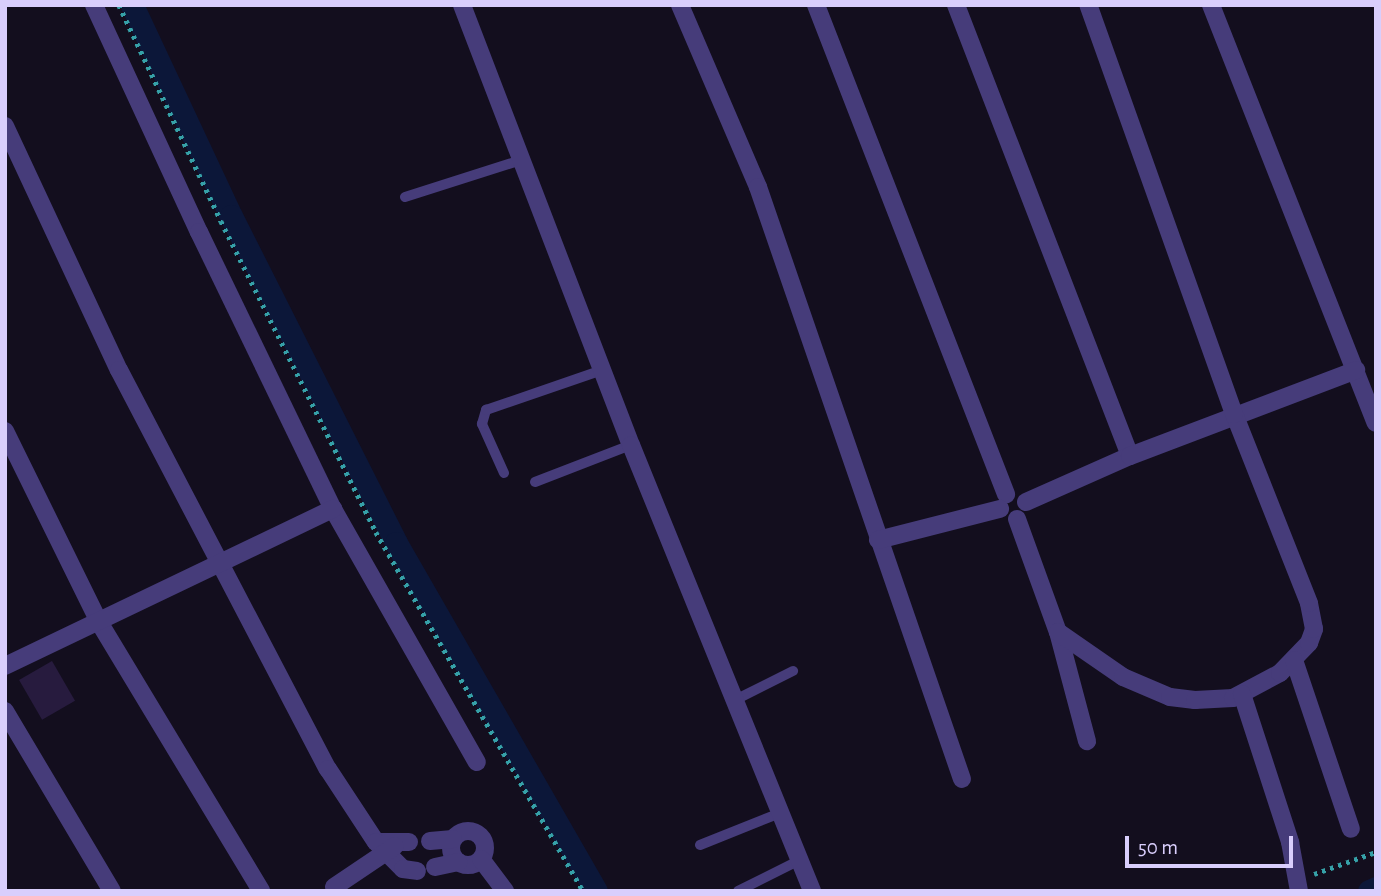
<!DOCTYPE html>
<html>
<head>
<meta charset="utf-8">
<style>
  body { margin:0 }
  #map { position:relative; width:1381px; height:896px; overflow:hidden; background:#130e1e; font-family:"Alegreya Sans",sans-serif }
  div>[style] { position:absolute }
  .canal>* { height:23px; margin:-11.5px; padding:0 11.5px; transform-origin:11.5px; border-radius:11.5px; background:#0c1739 }
  .building>* { inset:0; background:#271b3e; transform-origin:0 0 }
  .path>* { height:4.5px; margin-top:-2.25px; transform-origin:0; background:repeating-linear-gradient(90deg,#36a1a8 0 3.5px,transparent 0 8.5px) }
  .service>* { height:10px; margin:-5px; padding:0 5px; transform-origin:5px; border-radius:5px; background:#463c7a }
  .minor>* { height:18px; margin:-9px; padding:0 9px; transform-origin:9px; border-radius:9px; background:#463c7a }
  .minor>.ring { margin:-9px; padding:0; box-sizing:content-box; background:none; border:18px solid #463c7a; border-radius:50% }
  span { translate:-50% -50%; white-space:nowrap; text-align:center; line-height:1.15; -webkit-text-stroke:7px #130e1e; paint-order:stroke }
  .frame { position:absolute; inset:0; border:7px solid #d9cefc; pointer-events:none }
  .scale { position:absolute; left:1125px; top:836px; width:168px; height:32px; box-sizing:border-box; border:4px solid #d9cefc; border-top:0; padding-left:9px; font-size:21px; line-height:24px; white-space:nowrap; color:#d9cefc; -webkit-text-stroke:5px #130e1e; paint-order:stroke }
</style>
</head>
<body>
<div id="map">
  <div class="canal">
    <i style="left:132px;top:5px;width:233px;rotate:64.9deg"></i>
    <i style="left:231px;top:216px;width:366px;rotate:63.2deg"></i>
    <i style="left:396px;top:543px;width:401px;rotate:60.1deg"></i>
    <i style="left:1369px;top:891px;width:8px;rotate:-23deg"></i>
  </div>
  <div class="building">
    <i style="left:52px;top:661px;width:46px;height:38px;rotate:60deg"></i>
  </div>
  <div class="path">
    <i style="left:119px;top:5px;width:239px;rotate:64.7deg"></i>
    <i style="left:221px;top:221px;width:347px;rotate:63.5deg"></i>
    <i style="left:376px;top:532px;width:414px;rotate:60deg"></i>
    <i style="left:1314px;top:874px;width:66px;rotate:-19.5deg"></i>
  </div>
  <div class="service">
    <i style="left:405px;top:197px;width:122px;rotate:-17.7deg"></i>
    <i style="left:504px;top:473px;width:54px;rotate:-114.2deg"></i>
    <i style="left:482px;top:424px;width:15px;rotate:-74deg"></i>
    <i style="left:486px;top:410px;width:123px;rotate:-19deg"></i>
    <i style="left:535px;top:482px;width:103px;rotate:-21.1deg"></i>
    <i style="left:735px;top:700px;width:65px;rotate:-26.6deg"></i>
    <i style="left:700px;top:845px;width:86px;rotate:-21.8deg"></i>
    <i style="left:738px;top:891px;width:69px;rotate:-26.6deg"></i>
  </div>
  <div class="minor">
    <i style="left:94px;top:5px;width:250px;rotate:65.2deg"></i>
    <i style="left:199px;top:232px;width:308px;rotate:64.2deg"></i>
    <i style="left:333px;top:509px;width:291px;rotate:60.4deg"></i>
    <i style="left:462px;top:5px;width:471px;rotate:69deg"></i>
    <i style="left:631px;top:445px;width:481px;rotate:67.9deg"></i>
    <i style="left:680px;top:5px;width:198px;rotate:66.8deg"></i>
    <i style="left:758px;top:187px;width:626px;rotate:70.99deg"></i>
    <i style="left:816px;top:5px;width:525px;rotate:68.77deg"></i>
    <i style="left:956px;top:5px;width:483px;rotate:68.9deg"></i>
    <i style="left:1211px;top:5px;width:449px;rotate:68.5deg"></i>
    <i style="left:5px;top:126px;width:269px;rotate:65deg"></i>
    <i style="left:119px;top:370px;width:450px;rotate:62.4deg"></i>
    <i style="left:328px;top:769px;width:87px;rotate:56.7deg"></i>
    <i style="left:5px;top:431px;width:213px;rotate:63.8deg"></i>
    <i style="left:99px;top:622px;width:314px;rotate:58.9deg"></i>
    <i style="left:1026px;top:502px;width:114px;rotate:-23.9deg"></i>
    <i style="left:1130px;top:456px;width:242px;rotate:-20.8deg"></i>
    <i style="left:1017px;top:519px;width:120px;rotate:70.1deg"></i>
    <i style="left:1058px;top:632px;width:113px;rotate:75.1deg"></i>
    <i style="left:878px;top:540px;width:126px;rotate:-14.3deg"></i>
    <i style="left:1058px;top:632px;width:79px;rotate:34.7deg"></i>
    <i style="left:1123px;top:677px;width:51px;rotate:23.1deg"></i>
    <i style="left:1170px;top:697px;width:25px;rotate:7deg"></i>
    <i style="left:1195px;top:700px;width:38px;rotate:-3deg"></i>
    <i style="left:1233px;top:698px;width:53px;rotate:-28deg"></i>
    <i style="left:1280px;top:673px;width:42px;rotate:-46deg"></i>
    <i style="left:1309px;top:643px;width:15px;rotate:-70deg"></i>
    <i style="left:1314px;top:629px;width:26px;rotate:-101deg"></i>
    <i style="left:1309px;top:603px;width:203px;rotate:-111.6deg"></i>
    <i style="left:1234px;top:414px;width:434px;rotate:-109.6deg"></i>
    <i style="left:1294px;top:660px;width:178px;rotate:71.4deg"></i>
    <i style="left:5px;top:666px;width:364px;rotate:-25.6deg"></i>
    <i style="left:1242px;top:694px;width:156px;rotate:72deg"></i>
    <i style="left:1290px;top:842px;width:50px;rotate:79.6deg"></i>
    <i style="left:5px;top:711px;width:209px;rotate:59.3deg"></i>
    <i class="ring" style="left:451px;top:831px;width:16px;height:16px"></i>
    <i style="left:430px;top:841px;width:23px;rotate:-5deg"></i>
    <i style="left:409px;top:842px;width:33px;rotate:180deg"></i>
    <i style="left:376px;top:842px;width:38px;rotate:45deg"></i>
    <i style="left:403px;top:869px;width:14px;rotate:8deg"></i>
    <i style="left:481px;top:859px;width:40px;rotate:53deg"></i>
    <i style="left:435px;top:867px;width:24px;rotate:-12deg"></i>
    <i style="left:334px;top:887px;width:73px;rotate:-33.9deg"></i>
  </div>
  <div class="frame"></div>
  <div class="scale">50 m</div>
</div>
</body>
</html>
